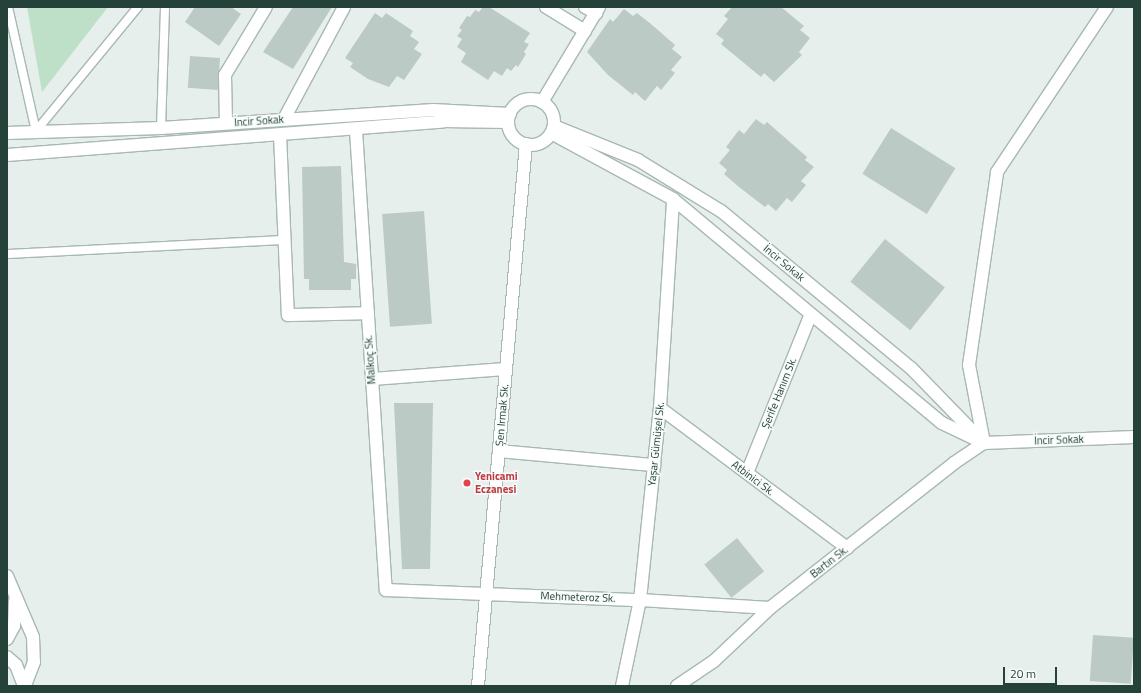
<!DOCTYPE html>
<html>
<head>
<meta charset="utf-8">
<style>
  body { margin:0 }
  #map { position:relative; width:1141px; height:693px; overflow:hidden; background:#e6efeb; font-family:"Titillium Web",sans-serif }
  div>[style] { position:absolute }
  .green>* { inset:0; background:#bfe0c8 }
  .building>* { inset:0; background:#bbcac4; transform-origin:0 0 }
  .roads { filter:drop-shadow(1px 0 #a8b8b2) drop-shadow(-1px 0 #a8b8b2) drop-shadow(0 1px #a8b8b2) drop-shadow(0 -1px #a8b8b2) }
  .lane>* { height:8px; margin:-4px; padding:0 4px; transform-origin:4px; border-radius:4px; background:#fff }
  .street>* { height:12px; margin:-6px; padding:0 6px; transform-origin:6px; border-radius:6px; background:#fff }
  .secondary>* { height:12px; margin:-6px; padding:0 6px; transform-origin:6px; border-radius:6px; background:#fff }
  .secondary>.ring { margin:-6px; padding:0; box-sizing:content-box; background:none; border:12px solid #fff; border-radius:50% }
  .dots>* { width:11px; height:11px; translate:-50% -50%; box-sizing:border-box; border:2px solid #f7fbf9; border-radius:50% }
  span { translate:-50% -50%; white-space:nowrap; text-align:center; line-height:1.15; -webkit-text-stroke:3px #f7fbf9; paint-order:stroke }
  .street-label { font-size:11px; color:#24423a }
  .health-label { font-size:11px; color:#be3a42; font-weight:700 }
  .left { translate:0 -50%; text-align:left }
  .frame { position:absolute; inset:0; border:8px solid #24423a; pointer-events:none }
  .scale { position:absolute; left:1003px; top:667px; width:54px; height:18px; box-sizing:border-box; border:2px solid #24423a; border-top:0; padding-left:5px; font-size:12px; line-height:14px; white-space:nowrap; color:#24423a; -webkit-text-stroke:3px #f7fbf9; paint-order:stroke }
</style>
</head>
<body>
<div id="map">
  <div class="green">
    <i style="clip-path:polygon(27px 7px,108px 7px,42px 92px)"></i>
  </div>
  <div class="building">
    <i style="clip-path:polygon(195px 7px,231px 7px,241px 14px,219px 46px,185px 22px)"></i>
    <i style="clip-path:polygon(293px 7px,332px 7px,293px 69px,263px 52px)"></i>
    <i style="clip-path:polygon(483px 7px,489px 7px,530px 33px,524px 42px,529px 44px,524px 52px,526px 54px,518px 67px,516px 65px,511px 71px,507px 68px,502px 76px,494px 71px,488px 80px,461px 62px,466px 53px,457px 47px,462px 39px,457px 36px,462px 30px,459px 28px,467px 16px,470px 17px,475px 10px,479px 12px)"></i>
    <i style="clip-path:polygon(732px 7px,781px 7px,804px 26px,800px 30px,810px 38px,799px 52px,802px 55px,774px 82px,764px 73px,761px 77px,721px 44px,724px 40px,716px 34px,728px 19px,724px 16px)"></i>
    <i style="clip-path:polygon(624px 9px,633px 16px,637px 13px,651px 24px,675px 45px,672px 49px,682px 57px,671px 70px,675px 73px,661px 90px,657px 86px,645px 101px,635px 92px,633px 95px,608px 75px,587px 52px,610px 19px,613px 22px)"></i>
    <i style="clip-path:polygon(375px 13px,382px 18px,386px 13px,413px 31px,410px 36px,419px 42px,414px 49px,422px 54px,404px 80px,397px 76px,389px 87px,368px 79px,350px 67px,353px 63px,345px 58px)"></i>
    <i style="left:220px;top:58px;width:32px;height:30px;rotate:94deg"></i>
    <i style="clip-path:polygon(756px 119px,764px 125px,767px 122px,807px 157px,805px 160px,814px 167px,801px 181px,806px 185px,792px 202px,787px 198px,776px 211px,768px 204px,765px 207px,739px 187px,724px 174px,727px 170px,719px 163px,730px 150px,726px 147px,739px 130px,744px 134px)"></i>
    <i style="left:891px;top:128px;width:76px;height:54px;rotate:32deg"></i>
    <i style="clip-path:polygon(341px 166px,344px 262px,356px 264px,356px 279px,351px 279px,351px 290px,309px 290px,309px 279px,304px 279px,302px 167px)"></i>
    <i style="left:424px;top:211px;width:113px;height:42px;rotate:86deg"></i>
    <i style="left:885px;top:239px;width:77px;height:55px;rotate:39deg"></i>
    <i style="clip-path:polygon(394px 403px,433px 403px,430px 569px,402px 569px)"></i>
    <i style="left:737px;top:538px;width:43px;height:42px;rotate:51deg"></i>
    <i style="left:1093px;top:635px;width:41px;height:46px;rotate:4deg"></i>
  </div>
  <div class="roads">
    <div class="lane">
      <i style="left:8px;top:7px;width:127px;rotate:77.3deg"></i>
      <i style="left:161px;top:128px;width:121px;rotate:-88.1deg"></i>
      <i style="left:36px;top:131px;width:161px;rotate:-50.6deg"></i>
      <i style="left:7px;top:254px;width:277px;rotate:-2.9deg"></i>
    </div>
    <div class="street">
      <i style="left:546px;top:7px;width:46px;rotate:31.6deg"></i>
      <i style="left:585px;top:7px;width:13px;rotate:29deg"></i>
      <i style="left:284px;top:119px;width:127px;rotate:-61.8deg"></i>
      <i style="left:226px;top:123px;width:48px;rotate:-91.2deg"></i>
      <i style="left:225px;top:75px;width:79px;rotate:-58.9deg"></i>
      <i style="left:356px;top:130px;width:461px;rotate:86.3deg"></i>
      <i style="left:386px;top:590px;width:254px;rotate:2.3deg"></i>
      <i style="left:640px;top:600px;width:130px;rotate:3.5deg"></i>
      <i style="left:280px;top:135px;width:180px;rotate:87.5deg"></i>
      <i style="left:288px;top:315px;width:80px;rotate:-1.4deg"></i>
      <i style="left:372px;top:379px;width:134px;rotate:-4.3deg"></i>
      <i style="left:660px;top:408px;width:234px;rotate:36.8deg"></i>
      <i style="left:499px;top:451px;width:156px;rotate:5.2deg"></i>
      <i style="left:747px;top:473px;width:171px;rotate:-68.1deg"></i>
      <i style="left:622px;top:686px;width:88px;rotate:-78.2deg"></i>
      <i style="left:640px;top:600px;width:193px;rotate:-84.1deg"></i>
      <i style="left:660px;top:408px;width:209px;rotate:-86.4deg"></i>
    </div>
    <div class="secondary">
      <i class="ring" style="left:508px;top:99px;width:34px;height:34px"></i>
      <i style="left:542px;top:102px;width:111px;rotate:-59deg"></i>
      <i style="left:554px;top:126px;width:91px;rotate:22deg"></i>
      <i style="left:638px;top:160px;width:97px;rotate:31.6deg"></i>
      <i style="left:721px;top:211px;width:246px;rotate:39.6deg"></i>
      <i style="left:911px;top:368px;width:98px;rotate:45.8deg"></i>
      <i style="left:7px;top:133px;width:154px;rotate:-1.9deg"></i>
      <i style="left:161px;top:128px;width:273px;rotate:-3.8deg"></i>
      <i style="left:433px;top:110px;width:77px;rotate:3deg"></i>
      <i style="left:551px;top:133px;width:139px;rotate:28.4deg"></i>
      <i style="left:673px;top:199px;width:350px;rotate:39.8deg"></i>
      <i style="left:942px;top:423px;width:47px;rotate:25.5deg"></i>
      <i style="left:984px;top:443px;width:150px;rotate:-2.3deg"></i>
      <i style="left:7px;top:155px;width:438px;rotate:-4.4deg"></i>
      <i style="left:444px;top:121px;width:64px;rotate:0.9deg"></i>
      <i style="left:984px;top:443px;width:79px;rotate:-100.9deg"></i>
      <i style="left:969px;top:365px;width:195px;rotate:-81.7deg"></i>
      <i style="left:997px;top:172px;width:198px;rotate:-56.3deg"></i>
      <i style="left:7px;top:576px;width:66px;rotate:66.9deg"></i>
      <i style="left:33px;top:637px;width:25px;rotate:88deg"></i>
      <i style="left:34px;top:662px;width:26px;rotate:111deg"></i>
      <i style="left:7px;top:639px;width:15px;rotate:-62deg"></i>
      <i style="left:14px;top:626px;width:25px;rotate:-88deg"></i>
      <i style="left:7px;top:657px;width:12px;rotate:42deg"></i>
      <i style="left:16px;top:665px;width:22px;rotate:69deg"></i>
      <i style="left:478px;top:686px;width:544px;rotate:-84.94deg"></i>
      <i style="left:677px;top:686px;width:45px;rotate:-34deg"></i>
      <i style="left:714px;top:661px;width:77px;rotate:-43.4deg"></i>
      <i style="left:770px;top:608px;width:234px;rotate:-38.2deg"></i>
      <i style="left:954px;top:463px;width:36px;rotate:-34deg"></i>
    </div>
  </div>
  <div class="dots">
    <i style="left:467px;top:483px;background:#e0444e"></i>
  </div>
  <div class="street-label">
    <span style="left:259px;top:121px;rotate:-4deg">İncir Sokak</span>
    <span style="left:784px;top:263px;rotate:40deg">İncir Sokak</span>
    <span style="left:370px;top:360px;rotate:-94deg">Malkoç Sk.</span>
    <span style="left:779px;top:393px;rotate:-68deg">Şerife Hanım Sk.</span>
    <span style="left:502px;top:415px;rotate:-85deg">Şen Irmak Sk.</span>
    <span style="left:1059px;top:440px;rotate:-2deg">İncir Sokak</span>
    <span style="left:656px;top:444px;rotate:-84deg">Yaşar Gümüşel Sk.</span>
    <span style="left:753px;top:478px;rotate:37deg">Atbinici Sk.</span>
    <span style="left:829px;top:562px;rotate:-38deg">Bartın Sk.</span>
    <span style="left:578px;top:597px;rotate:2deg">Mehmeteroz Sk.</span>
  </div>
  <div class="health-label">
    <span class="left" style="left:475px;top:483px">Yenicami<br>Eczanesi</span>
  </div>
  <div class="frame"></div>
  <div class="scale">20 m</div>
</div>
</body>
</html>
